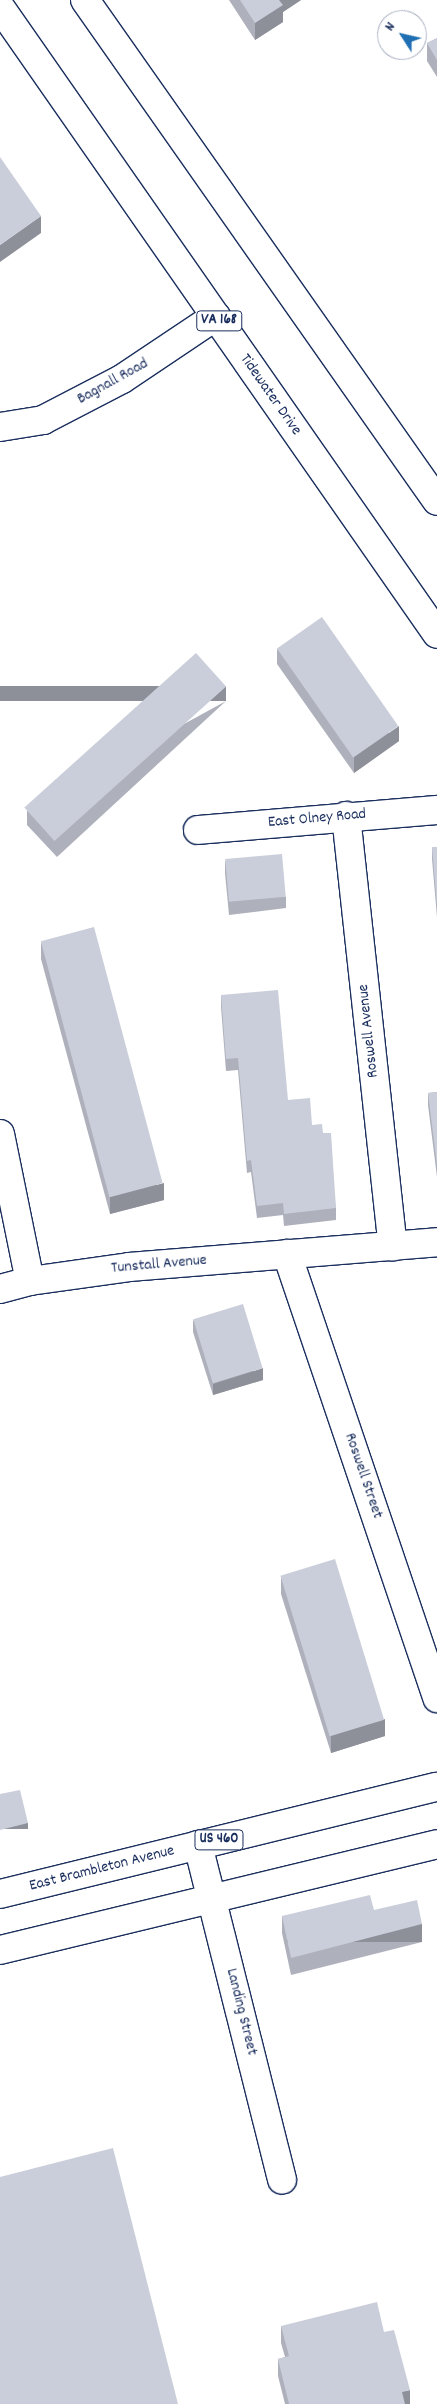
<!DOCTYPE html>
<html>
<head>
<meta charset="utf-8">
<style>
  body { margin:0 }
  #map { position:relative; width:437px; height:2404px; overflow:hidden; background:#fff; font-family:Dekko,sans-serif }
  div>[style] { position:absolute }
  .roads { filter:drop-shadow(1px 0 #1b2f5e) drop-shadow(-1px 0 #1b2f5e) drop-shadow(0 1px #1b2f5e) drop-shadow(0 -1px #1b2f5e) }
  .street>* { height:28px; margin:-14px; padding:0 14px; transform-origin:14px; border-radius:14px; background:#fff }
  .primary>* { height:28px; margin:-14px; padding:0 14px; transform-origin:14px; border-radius:14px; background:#fff }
  .highway>* { height:28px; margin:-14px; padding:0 14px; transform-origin:14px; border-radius:14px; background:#fff }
  .wall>* { inset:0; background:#aeb1bb }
  .shaded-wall>* { inset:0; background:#8d9099; transform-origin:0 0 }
  .building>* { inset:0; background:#caceda; transform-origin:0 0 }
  span { translate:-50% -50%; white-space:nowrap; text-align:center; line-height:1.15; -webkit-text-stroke:4px #fff; paint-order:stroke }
  .shield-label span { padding:1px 4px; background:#fff; border:1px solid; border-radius:4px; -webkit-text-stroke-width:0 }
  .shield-label { font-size:15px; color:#1b2f5e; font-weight:700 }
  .street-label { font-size:16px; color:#1b2f5e }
  .north { position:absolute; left:377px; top:10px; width:50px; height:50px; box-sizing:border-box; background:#fff; border:1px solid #a4acbf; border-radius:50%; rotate:305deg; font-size:14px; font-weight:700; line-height:20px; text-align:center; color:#1b2f5e }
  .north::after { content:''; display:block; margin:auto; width:18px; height:22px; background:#1f6fb2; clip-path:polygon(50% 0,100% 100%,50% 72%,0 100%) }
</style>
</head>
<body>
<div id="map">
  <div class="roads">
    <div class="street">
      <i style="left:0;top:427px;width:44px;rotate:-9.2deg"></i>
      <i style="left:43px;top:420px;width:89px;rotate:-27.4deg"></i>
      <i style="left:122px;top:379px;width:113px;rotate:-33.8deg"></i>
      <i style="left:346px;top:816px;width:433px;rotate:83.8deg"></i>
      <i style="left:198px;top:830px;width:240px;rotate:-4.8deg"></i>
      <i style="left:0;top:1134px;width:150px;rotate:78.5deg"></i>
      <i style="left:287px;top:1254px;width:469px;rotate:71.3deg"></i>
      <i style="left:0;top:1289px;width:31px;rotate:-15deg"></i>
      <i style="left:30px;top:1281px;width:100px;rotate:-8deg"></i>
      <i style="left:129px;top:1267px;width:309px;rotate:-4.6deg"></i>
      <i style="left:198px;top:1845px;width:345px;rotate:75.9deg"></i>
    </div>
    <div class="primary">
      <i style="left:0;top:1894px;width:450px;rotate:-13.8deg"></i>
      <i style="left:0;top:1950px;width:450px;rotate:-13.6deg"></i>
    </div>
    <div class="highway">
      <i style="left:85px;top:0;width:612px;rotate:54.91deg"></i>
      <i style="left:0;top:7px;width:764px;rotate:55.12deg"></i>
    </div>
  </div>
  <div class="wall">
    <i style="clip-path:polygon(229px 0,301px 0,283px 12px,283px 22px,255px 40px)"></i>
    <i style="clip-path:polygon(437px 38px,437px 77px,427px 61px,427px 43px)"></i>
    <i style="clip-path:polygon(277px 649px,399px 741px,354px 773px,277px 664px)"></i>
    <i style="clip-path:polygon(226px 701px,57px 857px,27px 825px,27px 810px)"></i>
    <i style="clip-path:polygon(432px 847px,437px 847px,437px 917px,432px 859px)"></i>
    <i style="clip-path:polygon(225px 861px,286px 897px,286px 908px,229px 915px,225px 873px)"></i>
    <i style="clip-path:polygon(41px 942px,164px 1200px,110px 1214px,41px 959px)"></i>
    <i style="clip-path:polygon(221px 995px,288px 1100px,312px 1125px,323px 1133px,336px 1208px,336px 1220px,284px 1226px,283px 1215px,257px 1218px,251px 1172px,247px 1173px,238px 1070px,226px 1071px,221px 1007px)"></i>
    <i style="clip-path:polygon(437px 1092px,437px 1177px,428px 1105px,428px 1093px)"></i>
    <i style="clip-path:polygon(193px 1320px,263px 1380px,213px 1395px,193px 1332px)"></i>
    <i style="clip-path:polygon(281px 1577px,385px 1736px,331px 1753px,281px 1594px)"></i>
    <i style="clip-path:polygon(374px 1910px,422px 1942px,291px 1975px,282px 1933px,282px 1916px)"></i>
    <i style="clip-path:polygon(281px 2326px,384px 2332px,410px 2404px,285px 2404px,278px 2376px,278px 2359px,285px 2357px,281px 2343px)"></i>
  </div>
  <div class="shaded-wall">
    <i style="clip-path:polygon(278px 0,301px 0,283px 12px,283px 22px,255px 40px,255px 23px)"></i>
    <i style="clip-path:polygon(41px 216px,41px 233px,0 262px,0 245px)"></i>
    <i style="left:226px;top:686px;width:15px;height:230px;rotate:90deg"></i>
    <i style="clip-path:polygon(399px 726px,399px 741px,354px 773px,354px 757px)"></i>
    <i style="clip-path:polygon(164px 1183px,164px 1200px,110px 1214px,110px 1197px)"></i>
    <i style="clip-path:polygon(263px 1368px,263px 1380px,213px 1395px,213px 1384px)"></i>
    <i style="clip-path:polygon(385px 1719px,385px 1736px,331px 1753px,331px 1736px)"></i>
    <i style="left:28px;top:1823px;width:6px;height:29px;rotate:90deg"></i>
    <i style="left:422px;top:1924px;width:18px;height:135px;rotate:90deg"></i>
    <i style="clip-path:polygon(410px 2390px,410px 2404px,402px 2404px,402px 2392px)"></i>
  </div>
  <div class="building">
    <i style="clip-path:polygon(240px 0,279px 0,283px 5px,255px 23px)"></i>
    <i style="clip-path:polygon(437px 38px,437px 60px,427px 43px)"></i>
    <i style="clip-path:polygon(0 157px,41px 216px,0 245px)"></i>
    <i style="left:322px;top:617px;width:133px;height:55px;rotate:55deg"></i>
    <i style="left:196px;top:653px;width:45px;height:231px;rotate:48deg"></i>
    <i style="clip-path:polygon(432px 847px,437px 847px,437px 906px)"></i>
    <i style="left:282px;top:854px;width:43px;height:57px;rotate:85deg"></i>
    <i style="left:94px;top:927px;width:265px;height:55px;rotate:75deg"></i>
    <i style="clip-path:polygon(278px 990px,288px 1100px,310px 1098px,312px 1125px,322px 1124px,323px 1133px,331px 1133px,336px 1208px,284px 1214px,283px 1203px,257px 1206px,251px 1160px,247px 1161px,238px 1058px,226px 1059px,221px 995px)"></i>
    <i style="clip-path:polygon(437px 1092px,437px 1165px,428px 1093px)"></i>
    <i style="left:243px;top:1304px;width:67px;height:52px;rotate:73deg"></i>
    <i style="left:335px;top:1559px;width:168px;height:57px;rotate:73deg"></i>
    <i style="clip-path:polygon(20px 1790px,28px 1823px,0 1830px,0 1794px)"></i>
    <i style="clip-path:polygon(370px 1895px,374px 1910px,417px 1900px,422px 1924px,291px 1958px,282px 1916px)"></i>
    <i style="clip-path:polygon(113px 2148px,178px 2404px,0 2404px,0 2177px)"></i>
    <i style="clip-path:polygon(377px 2302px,384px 2332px,394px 2330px,410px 2390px,402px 2392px,405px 2404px,289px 2404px,278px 2359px,289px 2356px,281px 2326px)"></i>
  </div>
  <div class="shield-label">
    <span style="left:219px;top:321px">VA 168</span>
    <span style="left:219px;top:1840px">US 460</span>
  </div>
  <div class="street-label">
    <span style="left:113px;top:382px;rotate:-29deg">Bagnall Road</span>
    <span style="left:270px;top:395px;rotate:55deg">Tidewater Drive</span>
    <span style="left:317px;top:819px;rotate:-5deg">East Olney Road</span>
    <span style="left:369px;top:1031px;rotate:-96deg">Roswell Avenue</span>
    <span style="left:159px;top:1265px;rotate:-5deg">Tunstall Avenue</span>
    <span style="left:363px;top:1476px;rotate:71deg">Roswell Street</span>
    <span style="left:102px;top:1869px;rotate:-14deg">East Brambleton Avenue</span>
    <span style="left:241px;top:2012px;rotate:76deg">Landing Street</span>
  </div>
  <div class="north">N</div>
</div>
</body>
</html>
